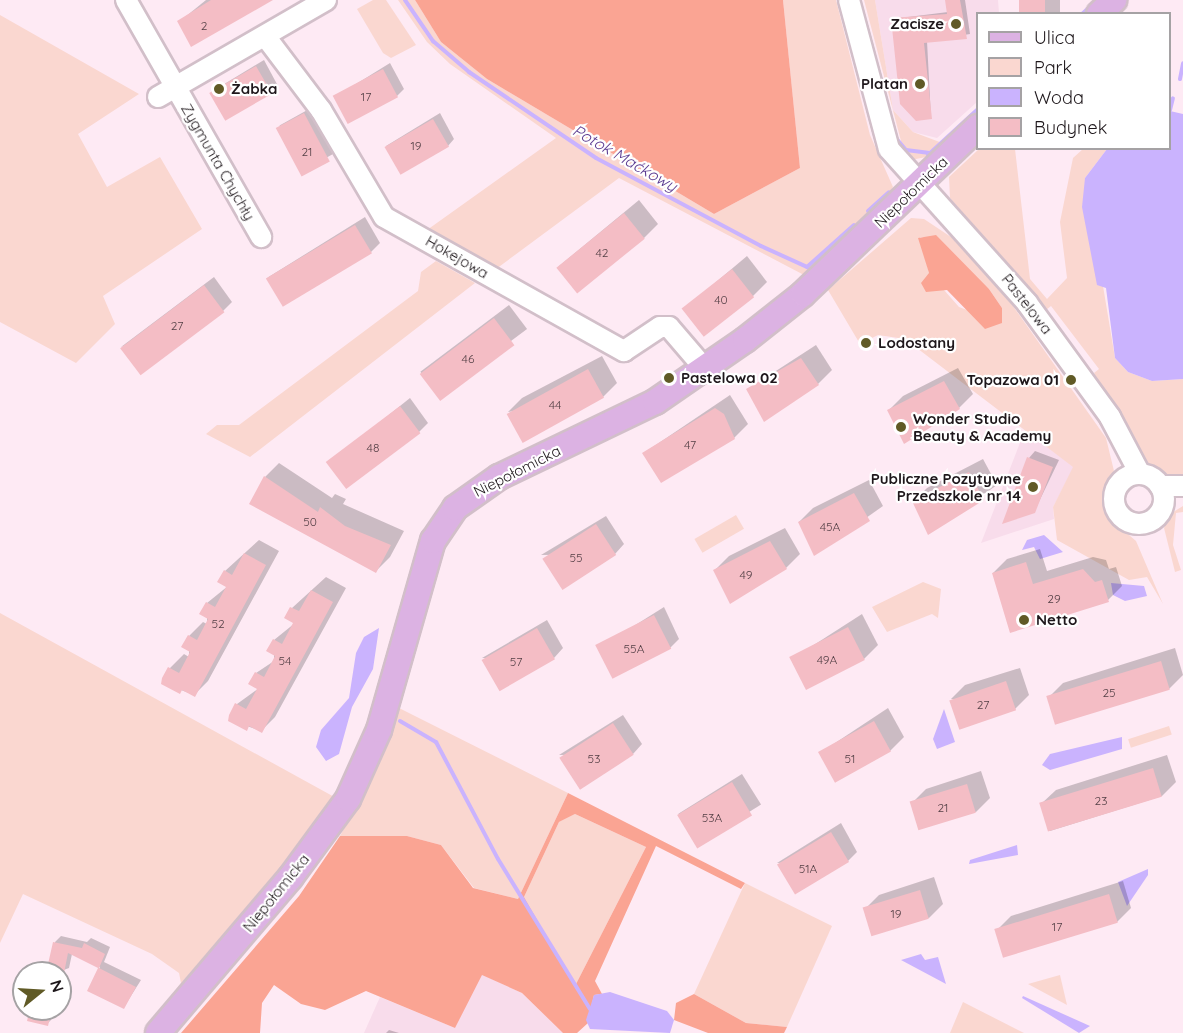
<!DOCTYPE html>
<html>
<head>
<meta charset="utf-8">
<style>
  body { margin:0 }
  #map { position:relative; width:1183px; height:1033px; overflow:hidden; background:#feeaf4; font-family:Quicksand,sans-serif }
  div>[style] { position:absolute }
  .built>* { inset:0; background:#f8dceb }
  .green>* { inset:0; background:#fad7d0; transform-origin:0 0 }
  .forest>* { inset:0; background:#faa493 }
  .water>* { inset:0; background:#cab3fe }
  .shadow>* { inset:0; background:#0003; transform-origin:0 0 }
  .stream>* { height:4px; margin:-2px; padding:0 2px; transform-origin:2px; border-radius:2px; background:#cab3fe }
  .building>* { inset:0; background:#f4bdc5; transform-origin:0 0 }
  .roads { filter:drop-shadow(2px 0 #d2bfc9) drop-shadow(-2px 0 #d2bfc9) drop-shadow(0 2px #d2bfc9) drop-shadow(0 -2px #d2bfc9) }
  .minor>* { height:20px; margin:-10px; padding:0 10px; transform-origin:10px; border-radius:10px; background:#fff }
  .minor>.ring { margin:-10px; padding:0; box-sizing:content-box; background:none; border:20px solid #fff; border-radius:50% }
  .major>* { height:24px; margin:-12px; padding:0 12px; transform-origin:12px; border-radius:12px; background:#dcb2e3 }
  .dots>* { width:16px; height:16px; translate:-50% -50%; box-sizing:border-box; border:3px solid #fff; border-radius:50% }
  span { translate:-50% -50%; white-space:nowrap; text-align:center; line-height:1.15; -webkit-text-stroke:4.5px #fff; paint-order:stroke }
  .number-label { font-size:12px; color:#544046 }
  .number-label span { -webkit-text-stroke-width:0 }
  .poi-label { font-size:15px; color:#1e171b; font-weight:700 }
  .right { translate:-100% -50%; text-align:right }
  .left { translate:0 -50%; text-align:left }
  .street-label { font-size:15px; color:#1e171b }
  .water-label { font-size:16px; color:#5c3b91; font-style:italic }
  .legend { position:absolute; left:976px; top:12px; width:195px; height:138px; box-sizing:border-box; background:#fff; border:2px solid #a5a2a4; margin:0; padding:8px 10px; list-style:none; font-size:18px; color:#1e171b }
  .legend li { display:flex; align-items:center; gap:12px; height:30px }
  .legend b { width:30px; border:2px solid #a5a2a4 }
  .north { position:absolute; left:12px; top:961px; width:60px; height:60px; box-sizing:border-box; background:#fff; border:2px solid #a5a2a4; border-radius:50%; rotate:72deg; font-size:16px; font-weight:700; line-height:24px; text-align:center; color:#1e171b }
  .north::after { content:''; display:block; margin:auto; width:21px; height:27px; background:#605a26; clip-path:polygon(50% 0,100% 100%,50% 72%,0 100%) }
</style>
</head>
<body>
<div id="map">
  <div class="built">
    <i style="clip-path:polygon(875px 0,998px 0,999px 13px,978px 14px,977px 102px,937px 138px,913px 132px,893px 110px)"></i>
    <i style="clip-path:polygon(1025px 430px,1074px 467px,1053px 507px,1054px 519px,981px 543px)"></i>
    <i style="clip-path:polygon(481px 974px,522px 993px,563px 1033px,364px 1033px,380px 997px,455px 1028px)"></i>
  </div>
  <div class="green">
    <i style="clip-path:polygon(373px 0,386px 0,416px 45px,391px 58px,383px 53px,357px 9px)"></i>
    <i style="clip-path:polygon(398px 0,415px 0,441px 42px,487px 79px,714px 214px,800px 168px,783px 0,836px 0,870px 135px,893px 187px,883px 203px,804px 275px,619px 178px,496px 269px,427px 230px,556px 138px,450px 64px,427px 42px)"></i>
    <i style="clip-path:polygon(864px 0,875px 0,893px 110px,913px 132px,945px 144px,931px 156px,911px 160px,897px 145px,901px 141px)"></i>
    <i style="clip-path:polygon(0 15px,139px 94px,78px 134px,107px 187px,160px 157px,202px 229px,103px 296px,115px 324px,76px 363px,0 322px)"></i>
    <i style="clip-path:polygon(979px 149px,1015px 149px,1030px 279px,1047px 299px,1067px 278px,1060px 222px,1073px 158px,1083px 149px,1107px 149px,1085px 178px,1115px 358px,1128px 372px,1152px 381px,1183px 379px,1183px 475px,1162px 476px,1143px 462px,1094px 373px,1099px 369px,1051px 306px,1046px 310px,950px 198px,949px 177px)"></i>
    <i style="clip-path:polygon(evenodd,911px 218px,924px 219px,951px 237px,996px 282px,1106px 438px,1114px 471px,1105px 495px,1108px 517px,1136px 541px,1163px 604px,1147px 577px,1129px 580px,1057px 540px,1053px 507px,1073px 467px,905px 339px,878px 335px,860px 344px,828px 290px,911px 218px,920px 237px,931px 237px,989px 289px,1002px 308px,1002px 323px,959px 307px,929px 273px,920px 237px)"></i>
    <i style="clip-path:polygon(436px 261px,475px 283px,250px 457px,206px 434px,217px 425px,239px 425px,418px 291px,421px 272px)"></i>
    <i style="clip-path:polygon(1183px 506px,1183px 512px,1176px 513px,1173px 545px,1181px 570px,1175px 572px,1164px 528px,1170px 514px)"></i>
    <i style="left:736px;top:515px;width:16px;height:48px;rotate:60deg"></i>
    <i style="clip-path:polygon(923px 582px,941px 589px,938px 618px,932px 614px,887px 632px,872px 607px)"></i>
    <i style="clip-path:polygon(0 613px,338px 799px,142px 1033px,181px 983px,179px 973px,152px 954px,23px 894px,0 943px)"></i>
    <i style="clip-path:polygon(399px 708px,568px 793px,518px 899px,474px 888px,441px 845px,407px 836px,340px 836px,380px 760px)"></i>
    <i style="left:1169px;top:726px;width:9px;height:43px;rotate:72deg"></i>
    <i style="clip-path:polygon(575px 814px,646px 847px,575px 986px,524px 897px,559px 822px)"></i>
    <i style="clip-path:polygon(745px 883px,832px 926px,787px 1027px,746px 1023px,694px 994px)"></i>
    <i style="clip-path:polygon(1060px 975px,1067px 1005px,1028px 984px)"></i>
    <i style="clip-path:polygon(963px 1002px,1024px 1033px,950px 1033px)"></i>
  </div>
  <div class="forest">
    <i style="clip-path:polygon(415px 0,783px 0,800px 168px,714px 214px,487px 79px,441px 42px)"></i>
    <i style="clip-path:polygon(936px 235px,989px 289px,1002px 308px,1002px 323px,985px 329px,947px 290px,926px 292px,921px 283px,929px 273px,918px 238px)"></i>
    <i style="clip-path:polygon(evenodd,568px 793px,745px 883px,741px 889px,656px 846px,595px 981px,602px 994px,594px 995px,588px 1023px,577px 1033px,563px 1033px,522px 993px,482px 975px,455px 1028px,366px 991px,325px 1010px,301px 1004px,274px 985px,262px 1003px,260px 1033px,181px 1033px,299px 896px,340px 836px,407px 836px,441px 845px,473px 888px,518px 899px,568px 793px,575px 814px,646px 847px,575px 986px,524px 897px,559px 822px,575px 814px)"></i>
    <i style="clip-path:polygon(694px 994px,746px 1023px,787px 1027px,784px 1033px,708px 1033px,674px 1020px,676px 1003px)"></i>
  </div>
  <div class="water">
    <i style="clip-path:polygon(1170px 111px,1183px 114px,1183px 379px,1152px 381px,1128px 372px,1115px 358px,1106px 288px,1097px 285px,1082px 207px,1085px 178px,1107px 149px,1170px 148px)"></i>
    <i style="clip-path:polygon(1044px 535px,1063px 552px,1040px 559px,1034px 547px,1022px 550px,1027px 540px)"></i>
    <i style="clip-path:polygon(1111px 583px,1144px 586px,1147px 596px,1125px 601px,1113px 595px)"></i>
    <i style="clip-path:polygon(379px 628px,373px 669px,352px 707px,339px 754px,326px 761px,316px 747px,321px 730px,349px 698px,356px 653px,364px 637px)"></i>
    <i style="clip-path:polygon(944px 709px,955px 742px,937px 749px,933px 739px)"></i>
    <i style="clip-path:polygon(1122px 737px,1122px 749px,1050px 770px,1042px 765px,1050px 754px)"></i>
    <i style="clip-path:polygon(1017px 845px,1018px 855px,969px 864px,970px 860px)"></i>
    <i style="clip-path:polygon(1148px 869px,1148px 875px,1127px 906px,1118px 882px)"></i>
    <i style="clip-path:polygon(921px 954px,925px 960px,938px 957px,946px 984px,901px 960px)"></i>
    <i style="clip-path:polygon(610px 992px,667px 1011px,674px 1020px,670px 1033px,590px 1029px,586px 1020px,594px 995px)"></i>
    <i style="clip-path:polygon(1022px 998px,1023px 996px,1090px 1026px,1079px 1033px)"></i>
  </div>
  <div class="shadow">
    <i style="clip-path:polygon(206px 0,270px 0,179px 22px)"></i>
    <i style="clip-path:polygon(947px 0,965px 0,970px 34px,927px 41px,931px 118px,892px 19px,948px 12px)"></i>
    <i style="left:1020px;top:0;width:40px;height:14px"></i>
    <i style="clip-path:polygon(264px 60px,278px 86px,271px 93px,211px 92px)"></i>
    <i style="clip-path:polygon(390px 63px,404px 89px,397px 96px,335px 97px)"></i>
    <i style="left:311px;top:108px;width:51px;height:36px;rotate:61deg"></i>
    <i style="clip-path:polygon(440px 113px,454px 139px,448px 146px,386px 146px)"></i>
    <i style="clip-path:polygon(639px 200px,658px 224px,644px 238px,558px 267px)"></i>
    <i style="clip-path:polygon(365px 217px,380px 243px,371px 252px,267px 278px)"></i>
    <i style="clip-path:polygon(747px 256px,767px 282px,753px 296px,684px 309px)"></i>
    <i style="clip-path:polygon(214px 277px,232px 302px,223px 311px,121px 347px)"></i>
    <i style="left:509px;top:305px;width:30px;height:111px;rotate:53deg"></i>
    <i style="clip-path:polygon(816px 345px,832px 370px,818px 384px,748px 389px)"></i>
    <i style="clip-path:polygon(602px 356px,617px 383px,603px 397px,508px 412px,522px 398px)"></i>
    <i style="clip-path:polygon(958px 368px,973px 394px,959px 408px,889px 410px,903px 396px)"></i>
    <i style="clip-path:polygon(730px 395px,748px 424px,734px 438px,644px 453px)"></i>
    <i style="clip-path:polygon(410px 398px,428px 423px,419px 432px,329px 463px)"></i>
    <i style="clip-path:polygon(1035px 451px,1059px 460px,1034px 512px,1029px 458px)"></i>
    <i style="clip-path:polygon(983px 459px,997px 485px,929px 533px,913px 502px,927px 488px)"></i>
    <i style="clip-path:polygon(279px 463px,332px 498px,335px 494px,346px 499px,343px 504px,404px 531px,390px 557px,376px 571px,265px 477px)"></i>
    <i style="clip-path:polygon(869px 480px,883px 506px,815px 554px,799px 522px,813px 508px)"></i>
    <i style="clip-path:polygon(606px 516px,624px 544px,615px 554px,541px 555px)"></i>
    <i style="clip-path:polygon(785px 528px,800px 554px,786px 568px,715px 570px,729px 556px)"></i>
    <i style="clip-path:polygon(259px 540px,279px 551px,208px 681px,194px 695px,163px 683px,170px 668px,184px 654px,189px 657px,189px 636px,203px 622px,207px 624px,207px 603px,228px 586px,225px 571px)"></i>
    <i style="clip-path:polygon(1040px 549px,1047px 571px,1093px 557px,1106px 560px,1109px 569px,1116px 567px,1122px 586px,1108px 600px,1011px 631px,993px 573px,1007px 559px)"></i>
    <i style="clip-path:polygon(326px 577px,346px 588px,275px 717px,261px 731px,230px 720px,237px 704px,259px 688px,256px 673px,274px 661px,274px 640px,295px 623px,286px 618px,292px 608px)"></i>
    <i style="clip-path:polygon(664px 607px,679px 639px,670px 648px,599px 648px)"></i>
    <i style="clip-path:polygon(862px 614px,878px 645px,864px 659px,792px 659px)"></i>
    <i style="clip-path:polygon(547px 620px,563px 648px,554px 658px,482px 658px)"></i>
    <i style="clip-path:polygon(1175px 648px,1183px 675px,1169px 689px,1049px 697px,1063px 683px)"></i>
    <i style="clip-path:polygon(1020px 668px,1029px 695px,1015px 709px,951px 699px,965px 685px)"></i>
    <i style="clip-path:polygon(888px 708px,904px 737px,890px 751px,820px 753px)"></i>
    <i style="clip-path:polygon(623px 715px,642px 744px,633px 754px,559px 755px)"></i>
    <i style="clip-path:polygon(1167px 755px,1176px 782px,1162px 796px,1050px 831px,1041px 804px,1056px 790px)"></i>
    <i style="clip-path:polygon(981px 771px,990px 798px,976px 812px,912px 803px,926px 789px)"></i>
    <i style="left:742px;top:774px;width:36px;height:75px;rotate:58deg"></i>
    <i style="clip-path:polygon(841px 823px,857px 852px,848px 861px,777px 863px)"></i>
    <i style="clip-path:polygon(934px 877px,943px 904px,929px 918px,865px 909px,879px 895px)"></i>
    <i style="clip-path:polygon(1123px 881px,1131px 908px,1117px 922px,997px 930px,1011px 916px)"></i>
    <i style="clip-path:polygon(61px 936px,87px 942px,91px 938px,110px 947px,104px 962px,141px 980px,124px 1007px,89px 990px,100px 967px,72px 954px,69px 968px,56px 973px,55px 942px)"></i>
    <i style="clip-path:polygon(31px 1009px,54px 1009px,51px 1020px,47px 1024px)"></i>
    <i style="clip-path:polygon(389px 1030px,399px 1033px,386px 1033px)"></i>
  </div>
  <div class="stream">
    <i style="left:405px;top:0;width:50px;rotate:55.7deg"></i>
    <i style="left:433px;top:41px;width:48px;rotate:40.7deg"></i>
    <i style="left:469px;top:72px;width:153px;rotate:34.1deg"></i>
    <i style="left:596px;top:158px;width:187px;rotate:28.1deg"></i>
    <i style="left:761px;top:246px;width:51px;rotate:24.5deg"></i>
    <i style="left:807px;top:267px;width:63px;rotate:-41.8deg"></i>
    <i style="left:859px;top:1px;width:58px;rotate:75deg"></i>
    <i style="left:1082px;top:14px;width:15px;rotate:-42deg"></i>
    <i style="left:1180px;top:79px;width:16px;rotate:-79deg"></i>
    <i style="left:1170px;top:110px;width:12px;rotate:-76deg"></i>
    <i style="left:895px;top:137px;width:17px;rotate:50deg"></i>
    <i style="left:906px;top:150px;width:24px;rotate:7deg"></i>
    <i style="left:928px;top:155px;width:68px;rotate:-42.6deg"></i>
    <i style="left:868px;top:211px;width:28px;rotate:-42deg"></i>
    <i style="left:400px;top:721px;width:42px;rotate:30.3deg"></i>
    <i style="left:436px;top:742px;width:132px;rotate:62.1deg"></i>
    <i style="left:498px;top:859px;width:176px;rotate:58.5deg"></i>
  </div>
  <div class="building">
    <i style="clip-path:polygon(211px 0,273px 0,191px 47px,177px 21px)"></i>
    <i style="clip-path:polygon(945px 0,960px 0,967px 39px,924px 43px,932px 119px,916px 121px,900px 104px,891px 18px,947px 14px)"></i>
    <i style="left:1019px;top:0;width:26px;height:14px"></i>
    <i style="left:256px;top:66px;width:32px;height:54px;rotate:60deg"></i>
    <i style="left:383px;top:69px;width:32px;height:57px;rotate:62deg"></i>
    <i style="left:304px;top:113px;width:55px;height:32px;rotate:62deg"></i>
    <i style="left:433px;top:119px;width:32px;height:56px;rotate:60deg"></i>
    <i style="left:624px;top:213px;width:33px;height:87px;rotate:51deg"></i>
    <i style="left:355px;top:225px;width:33px;height:104px;rotate:59deg"></i>
    <i style="left:732px;top:269px;width:36px;height:64px;rotate:52deg"></i>
    <i style="left:204px;top:285px;width:34px;height:105px;rotate:53deg"></i>
    <i style="left:494px;top:318px;width:34px;height:93px;rotate:53deg"></i>
    <i style="clip-path:polygon(801px 358px,819px 385px,764px 422px,746px 389px)"></i>
    <i style="left:588px;top:369px;width:33px;height:93px;rotate:61deg"></i>
    <i style="clip-path:polygon(944px 381px,960px 409px,904px 444px,887px 410px)"></i>
    <i style="left:400px;top:406px;width:34px;height:93px;rotate:53deg"></i>
    <i style="clip-path:polygon(715px 408px,724px 414px,735px 439px,661px 483px,642px 453px)"></i>
    <i style="clip-path:polygon(1027px 457px,1053px 467px,1035px 513px,1002px 524px)"></i>
    <i style="clip-path:polygon(969px 472px,984px 500px,928px 535px,912px 501px)"></i>
    <i style="clip-path:polygon(264px 476px,318px 512px,320px 507px,345px 526px,391px 545px,376px 573px,249px 504px)"></i>
    <i style="clip-path:polygon(854px 493px,870px 521px,814px 556px,798px 522px)"></i>
    <i style="left:596px;top:524px;width:37px;height:64px;rotate:57deg"></i>
    <i style="clip-path:polygon(770px 541px,787px 569px,730px 604px,713px 570px)"></i>
    <i style="clip-path:polygon(244px 553px,266px 565px,195px 697px,182px 690px,180px 694px,161px 684px,162px 678px,168px 667px,179px 673px,190px 652px,181px 647px,188px 635px,197px 640px,208px 619px,199px 614px,206px 602px,215px 607px,226px 587px,217px 582px,224px 570px,232px 575px)"></i>
    <i style="clip-path:polygon(1026px 562px,1033px 584px,1083px 569px,1095px 582px,1102px 580px,1109px 602px,1010px 633px,992px 573px)"></i>
    <i style="clip-path:polygon(311px 590px,333px 602px,262px 733px,249px 726px,247px 731px,228px 721px,229px 715px,235px 703px,246px 709px,257px 689px,248px 684px,255px 672px,264px 677px,275px 656px,266px 651px,273px 639px,282px 644px,293px 623px,284px 618px,290px 607px,299px 611px)"></i>
    <i style="left:654px;top:615px;width:38px;height:66px;rotate:63deg"></i>
    <i style="left:848px;top:627px;width:37px;height:66px;rotate:63deg"></i>
    <i style="left:537px;top:628px;width:36px;height:64px;rotate:60deg"></i>
    <i style="left:1161px;top:661px;width:30px;height:120px;rotate:73deg"></i>
    <i style="left:1006px;top:681px;width:31px;height:60px;rotate:71deg"></i>
    <i style="left:874px;top:721px;width:35px;height:64px;rotate:61deg"></i>
    <i style="left:613px;top:723px;width:38px;height:64px;rotate:57deg"></i>
    <i style="left:1153px;top:768px;width:30px;height:119px;rotate:73deg"></i>
    <i style="left:732px;top:782px;width:39px;height:64px;rotate:59deg"></i>
    <i style="left:967px;top:784px;width:30px;height:60px;rotate:73deg"></i>
    <i style="left:831px;top:832px;width:35px;height:63px;rotate:59deg"></i>
    <i style="left:920px;top:890px;width:30px;height:60px;rotate:73deg"></i>
    <i style="left:1109px;top:894px;width:30px;height:120px;rotate:73deg"></i>
    <i style="clip-path:polygon(53px 942px,82px 948px,84px 943px,105px 954px,99px 968px,136px 987px,124px 1009px,87px 991px,98px 968px,68px 953px,64px 973px,46px 973px)"></i>
    <i style="clip-path:polygon(30px 1009px,52px 1009px,48px 1026px,27px 1021px)"></i>
  </div>
  <div class="roads">
    <div class="minor">
      <i style="left:126px;top:0;width:273px;rotate:60.3deg"></i>
      <i style="left:849px;top:0;width:154px;rotate:75deg"></i>
      <i style="left:889px;top:149px;width:207px;rotate:48.1deg"></i>
      <i style="left:1027px;top:303px;width:141px;rotate:53.9deg"></i>
      <i style="left:1110px;top:417px;width:64px;rotate:62.2deg"></i>
      <i style="left:265px;top:36px;width:93px;rotate:52.9deg"></i>
      <i style="left:321px;top:110px;width:124px;rotate:59.5deg"></i>
      <i style="left:384px;top:217px;width:275px;rotate:29.2deg"></i>
      <i style="left:624px;top:351px;width:43px;rotate:-33.7deg"></i>
      <i style="left:660px;top:327px;width:9px"></i>
      <i style="left:669px;top:327px;width:55px;rotate:49.4deg"></i>
      <i style="left:158px;top:97px;width:194px;rotate:-30deg"></i>
      <i class="ring" style="left:1114px;top:474px;width:30px;height:30px"></i>
      <i style="left:1160px;top:486px;width:23px"></i>
    </div>
    <div class="major">
      <i style="left:1099px;top:14px;width:21px;rotate:-43deg"></i>
      <i style="left:158px;top:1033px;width:204px;rotate:-49.6deg"></i>
      <i style="left:290px;top:878px;width:98px;rotate:-53.7deg"></i>
      <i style="left:348px;top:799px;width:76px;rotate:-65.8deg"></i>
      <i style="left:379px;top:730px;width:197px;rotate:-74.1deg"></i>
      <i style="left:433px;top:541px;width:40px;rotate:-56deg"></i>
      <i style="left:455px;top:508px;width:54px;rotate:-35.2deg"></i>
      <i style="left:499px;top:477px;width:173px;rotate:-25.7deg"></i>
      <i style="left:655px;top:402px;width:109px;rotate:-34.6deg"></i>
      <i style="left:745px;top:340px;width:74px;rotate:-38.4deg"></i>
      <i style="left:803px;top:294px;width:242px;rotate:-43.7deg"></i>
    </div>
  </div>
  <div class="dots">
    <i style="left:956px;top:24px;background:#605a26"></i>
    <i style="left:920px;top:84px;background:#605a26"></i>
    <i style="left:219px;top:89px;background:#605a26"></i>
    <i style="left:866px;top:343px;background:#605a26"></i>
    <i style="left:669px;top:378px;background:#605a26"></i>
    <i style="left:1071px;top:380px;background:#605a26"></i>
    <i style="left:901px;top:427px;background:#605a26"></i>
    <i style="left:1033px;top:487px;background:#605a26"></i>
    <i style="left:1024px;top:620px;background:#605a26"></i>
  </div>
  <div class="number-label">
    <span style="left:204px;top:26px">2</span>
    <span style="left:366px;top:97px">17</span>
    <span style="left:416px;top:146px">19</span>
    <span style="left:307px;top:152px">21</span>
    <span style="left:602px;top:253px">42</span>
    <span style="left:721px;top:300px">40</span>
    <span style="left:177px;top:326px">27</span>
    <span style="left:468px;top:359px">46</span>
    <span style="left:555px;top:405px">44</span>
    <span style="left:690px;top:445px">47</span>
    <span style="left:373px;top:448px">48</span>
    <span style="left:310px;top:522px">50</span>
    <span style="left:830px;top:527px">45A</span>
    <span style="left:576px;top:558px">55</span>
    <span style="left:746px;top:575px">49</span>
    <span style="left:1054px;top:599px">29</span>
    <span style="left:218px;top:624px">52</span>
    <span style="left:634px;top:649px">55A</span>
    <span style="left:827px;top:660px">49A</span>
    <span style="left:285px;top:661px">54</span>
    <span style="left:516px;top:662px">57</span>
    <span style="left:1109px;top:693px">25</span>
    <span style="left:983px;top:705px">27</span>
    <span style="left:594px;top:759px">53</span>
    <span style="left:850px;top:759px">51</span>
    <span style="left:1101px;top:801px">23</span>
    <span style="left:943px;top:808px">21</span>
    <span style="left:712px;top:818px">53A</span>
    <span style="left:808px;top:869px">51A</span>
    <span style="left:896px;top:914px">19</span>
    <span style="left:1057px;top:927px">17</span>
  </div>
  <div class="poi-label">
    <span class="right" style="left:944px;top:24px">Zacisze</span>
    <span class="right" style="left:908px;top:84px">Platan</span>
    <span class="left" style="left:231px;top:89px">Żabka</span>
    <span class="left" style="left:878px;top:343px">Lodostany</span>
    <span class="left" style="left:681px;top:378px">Pastelowa 02</span>
    <span class="right" style="left:1059px;top:380px">Topazowa 01</span>
    <span class="left" style="left:913px;top:427px">Wonder Studio<br>Beauty &amp; Academy</span>
    <span class="right" style="left:1021px;top:487px">Publiczne Pozytywne<br>Przedszkole nr 14</span>
    <span class="left" style="left:1036px;top:620px">Netto</span>
  </div>
  <div class="street-label">
    <span style="left:218px;top:162px;rotate:60deg">Zygmunta Chychły</span>
    <span style="left:911px;top:192px;rotate:-44deg">Niepołomicka</span>
    <span style="left:457px;top:257px;rotate:30deg">Hokejowa</span>
    <span style="left:1027px;top:304px;rotate:52deg">Pastelowa</span>
    <span style="left:517px;top:471px;rotate:-27deg">Niepołomicka</span>
    <span style="left:276px;top:893px;rotate:-51deg">Niepołomicka</span>
  </div>
  <div class="water-label">
    <span style="left:625px;top:158px;rotate:30deg">Potok Maćkowy</span>
  </div>
  <ul class="legend">
  <li><b style="height:8px;background:#dcb2e3"></b>Ulica</li>
  <li><b style="height:16px;background:#fad7d0"></b>Park</li>
  <li><b style="height:16px;background:#cab3fe"></b>Woda</li>
  <li><b style="height:16px;background:#f4bdc5"></b>Budynek</li>
  </ul>
  <div class="north">N</div>
</div>
</body>
</html>
